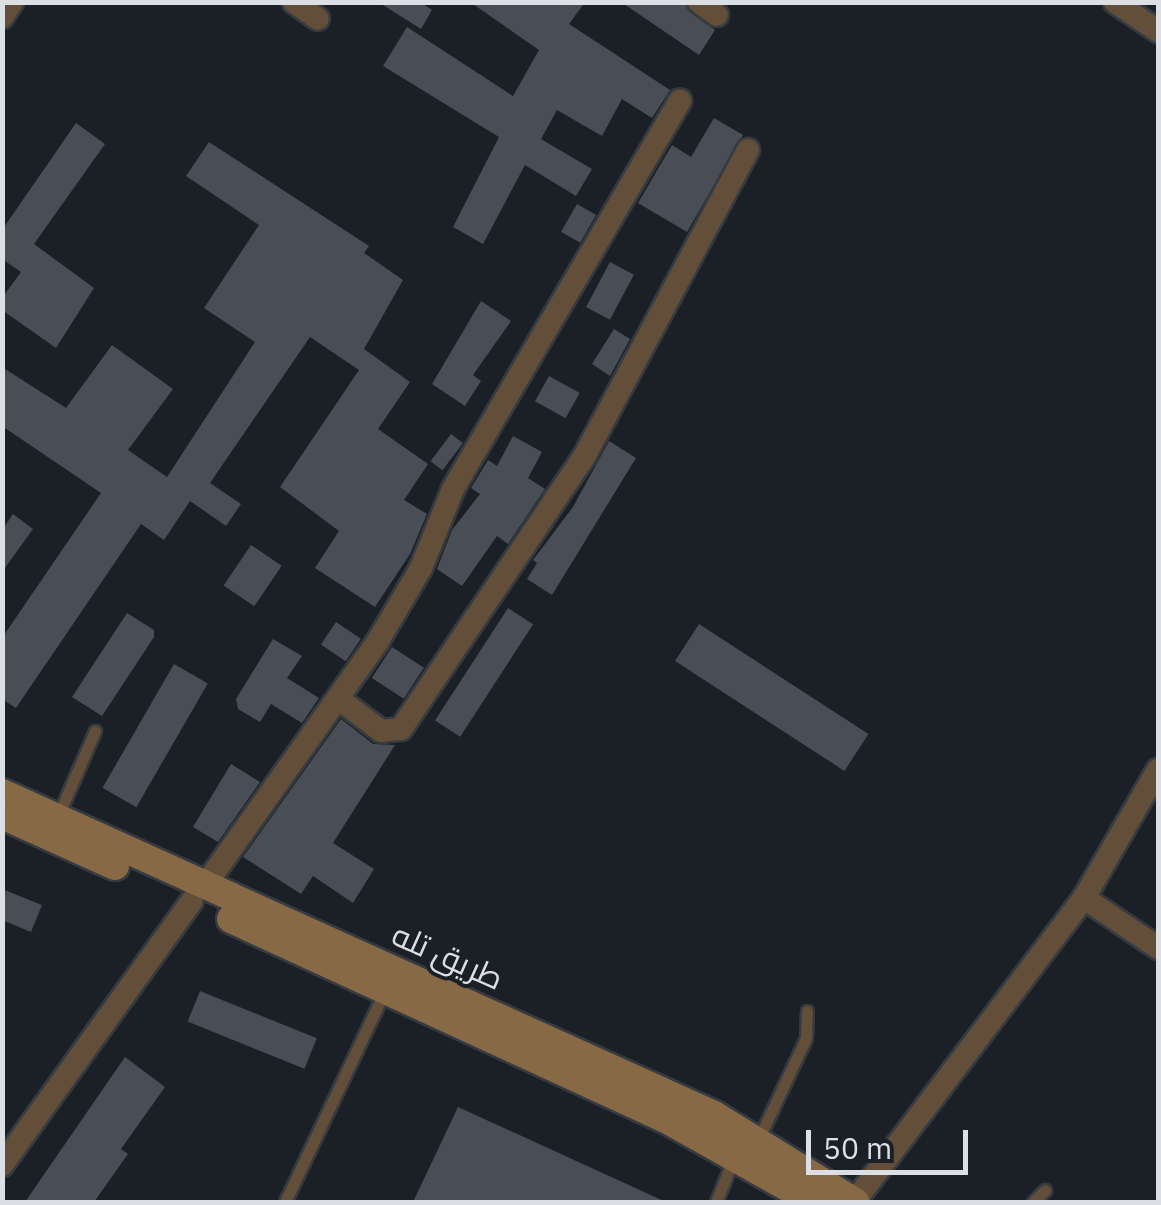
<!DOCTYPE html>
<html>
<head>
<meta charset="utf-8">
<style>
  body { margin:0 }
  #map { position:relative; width:1161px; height:1205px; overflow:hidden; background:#1b2027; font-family:"IBM Plex Sans",Cairo,sans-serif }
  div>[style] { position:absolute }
  .building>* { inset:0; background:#484d56; transform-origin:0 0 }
  .roads { filter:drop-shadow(2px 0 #363b41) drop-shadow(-2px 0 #363b41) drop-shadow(0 2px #363b41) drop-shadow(0 -2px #363b41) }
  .service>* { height:11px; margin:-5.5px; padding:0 5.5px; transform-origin:5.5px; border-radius:5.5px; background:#634f39 }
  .minor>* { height:22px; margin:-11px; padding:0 11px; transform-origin:11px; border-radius:11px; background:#634f39 }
  .secondary>* { height:28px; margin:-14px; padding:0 14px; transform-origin:14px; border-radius:14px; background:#886946 }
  span { translate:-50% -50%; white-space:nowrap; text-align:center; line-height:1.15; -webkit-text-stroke:8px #1b2027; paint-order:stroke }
  .street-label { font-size:32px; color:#dcdfe4 }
  .frame { position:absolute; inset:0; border:5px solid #dcdfe4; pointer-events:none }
  .scale { position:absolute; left:806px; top:1130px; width:162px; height:45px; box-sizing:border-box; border:5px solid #dcdfe4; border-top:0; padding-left:12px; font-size:30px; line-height:35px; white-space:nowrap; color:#dcdfe4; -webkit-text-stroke:8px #1b2027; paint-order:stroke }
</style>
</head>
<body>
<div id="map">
  <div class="building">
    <i style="clip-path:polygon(378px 2px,420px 2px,432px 10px,421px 29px)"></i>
    <i style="clip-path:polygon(470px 2px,585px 2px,569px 24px,670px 90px,652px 118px,622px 99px,602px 136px,557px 110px,541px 139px,592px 169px,576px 196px,525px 165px,483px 244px,453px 227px,499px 137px,383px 66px,407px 27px,513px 96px,539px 50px)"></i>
    <i style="clip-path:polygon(621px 2px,684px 2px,715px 30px,699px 55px)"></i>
    <i style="clip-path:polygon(714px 118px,743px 135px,687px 232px,638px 203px,672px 145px,691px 157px)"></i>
    <i style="clip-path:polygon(76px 123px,105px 144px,34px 244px,94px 288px,56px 348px,2px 310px,2px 298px,21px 272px,2px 259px,2px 230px)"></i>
    <i style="clip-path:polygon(209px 142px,369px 246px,364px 253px,403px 280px,364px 349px,410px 382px,378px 429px,428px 464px,404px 500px,427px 514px,410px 554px,375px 607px,315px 568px,339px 531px,280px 487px,359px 370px,310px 337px,210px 483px,241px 504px,226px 526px,190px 501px,164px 540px,141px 524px,16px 708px,2px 699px,2px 638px,101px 493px,2px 426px,2px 367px,66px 408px,112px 345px,173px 389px,128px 450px,167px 477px,255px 342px,204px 308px,259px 225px,186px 176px)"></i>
    <i style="left:577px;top:204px;width:22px;height:32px;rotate:30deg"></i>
    <i style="left:610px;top:262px;width:27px;height:51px;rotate:28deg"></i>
    <i style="clip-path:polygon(481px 301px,511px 321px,473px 375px,481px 381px,465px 406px,432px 384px)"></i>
    <i style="clip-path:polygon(614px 329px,630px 339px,610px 376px,592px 364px)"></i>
    <i style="left:549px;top:376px;width:35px;height:29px;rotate:29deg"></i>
    <i style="left:451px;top:434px;width:15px;height:34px;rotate:37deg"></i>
    <i style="clip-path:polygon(513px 436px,542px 452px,528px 478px,545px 489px,508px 544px,497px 536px,462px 586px,437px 569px,452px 530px,480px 494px,471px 488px,488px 460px,497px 466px)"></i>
    <i style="clip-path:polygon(609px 441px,636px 458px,552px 595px,527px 579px,537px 563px,533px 560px,573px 507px)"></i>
    <i style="clip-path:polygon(13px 514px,33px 529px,2px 572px,2px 530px)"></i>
    <i style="left:251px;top:545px;width:37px;height:49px;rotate:34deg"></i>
    <i style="left:508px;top:608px;width:30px;height:134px;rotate:33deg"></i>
    <i style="clip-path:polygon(127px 613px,154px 630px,154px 637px,102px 716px,72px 697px)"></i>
    <i style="left:336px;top:622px;width:30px;height:27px;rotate:34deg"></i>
    <i style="left:699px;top:624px;width:202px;height:44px;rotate:33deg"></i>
    <i style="clip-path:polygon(273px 639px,302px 656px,287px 678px,319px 698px,302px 723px,271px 704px,260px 722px,238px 709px,236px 699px)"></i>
    <i style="left:392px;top:647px;width:38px;height:37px;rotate:33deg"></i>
    <i style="left:174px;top:664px;width:39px;height:143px;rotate:30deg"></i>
    <i style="clip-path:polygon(341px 719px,373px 744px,395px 745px,333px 843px,374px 869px,353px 903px,313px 876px,301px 894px,243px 857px)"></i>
    <i style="clip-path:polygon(231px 764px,260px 782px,218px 842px,193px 827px)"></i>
    <i style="clip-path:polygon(2px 889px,42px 905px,31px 932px,2px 920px)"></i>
    <i style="left:200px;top:991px;width:126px;height:33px;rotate:22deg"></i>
    <i style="clip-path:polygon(125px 1057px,165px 1087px,121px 1149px,128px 1154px,94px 1202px,25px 1202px)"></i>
    <i style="clip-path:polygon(458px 1107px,666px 1202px,413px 1202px)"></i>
  </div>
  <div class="roads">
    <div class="service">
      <i style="left:57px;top:818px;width:95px;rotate:-66.4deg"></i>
      <i style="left:759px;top:1138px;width:110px;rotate:-64.8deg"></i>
      <i style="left:806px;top:1038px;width:27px;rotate:-88deg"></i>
      <i style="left:285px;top:1202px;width:234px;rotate:-64.7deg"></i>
      <i style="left:716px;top:1202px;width:51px;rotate:-68deg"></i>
      <i style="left:1033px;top:1202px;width:17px;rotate:-45deg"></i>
    </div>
    <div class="minor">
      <i style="left:294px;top:2px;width:29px;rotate:35deg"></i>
      <i style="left:699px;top:2px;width:22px;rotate:36deg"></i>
      <i style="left:1115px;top:2px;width:52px;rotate:34deg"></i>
      <i style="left:2px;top:17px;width:18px;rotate:-56deg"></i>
      <i style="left:340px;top:700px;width:51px;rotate:37.1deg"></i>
      <i style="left:381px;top:731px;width:20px;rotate:-6deg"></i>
      <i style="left:401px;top:729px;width:328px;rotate:-56.1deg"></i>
      <i style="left:584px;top:457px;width:348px;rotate:-61.9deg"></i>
      <i style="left:204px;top:887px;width:301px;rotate:-54.7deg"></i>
      <i style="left:378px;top:641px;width:85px;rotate:-59.5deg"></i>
      <i style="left:421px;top:568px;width:85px;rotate:-67.9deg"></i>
      <i style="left:453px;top:489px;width:450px;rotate:-59.7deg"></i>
      <i style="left:1084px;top:898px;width:89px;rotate:34deg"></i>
      <i style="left:2px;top:1165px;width:325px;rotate:-54.3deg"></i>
      <i style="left:854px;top:1202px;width:381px;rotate:-52.9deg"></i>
      <i style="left:1084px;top:898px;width:148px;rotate:-60deg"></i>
    </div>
    <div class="secondary">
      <i style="left:2px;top:793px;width:781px;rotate:24.33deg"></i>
      <i style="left:714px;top:1115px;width:166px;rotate:31.7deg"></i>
      <i style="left:2px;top:815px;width:124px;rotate:24.3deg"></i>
      <i style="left:231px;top:919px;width:479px;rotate:24.7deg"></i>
      <i style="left:666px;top:1119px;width:170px;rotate:29.3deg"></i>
    </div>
  </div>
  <div class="street-label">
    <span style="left:448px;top:956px;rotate:24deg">طريق تله</span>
  </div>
  <div class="frame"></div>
  <div class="scale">50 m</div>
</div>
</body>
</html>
